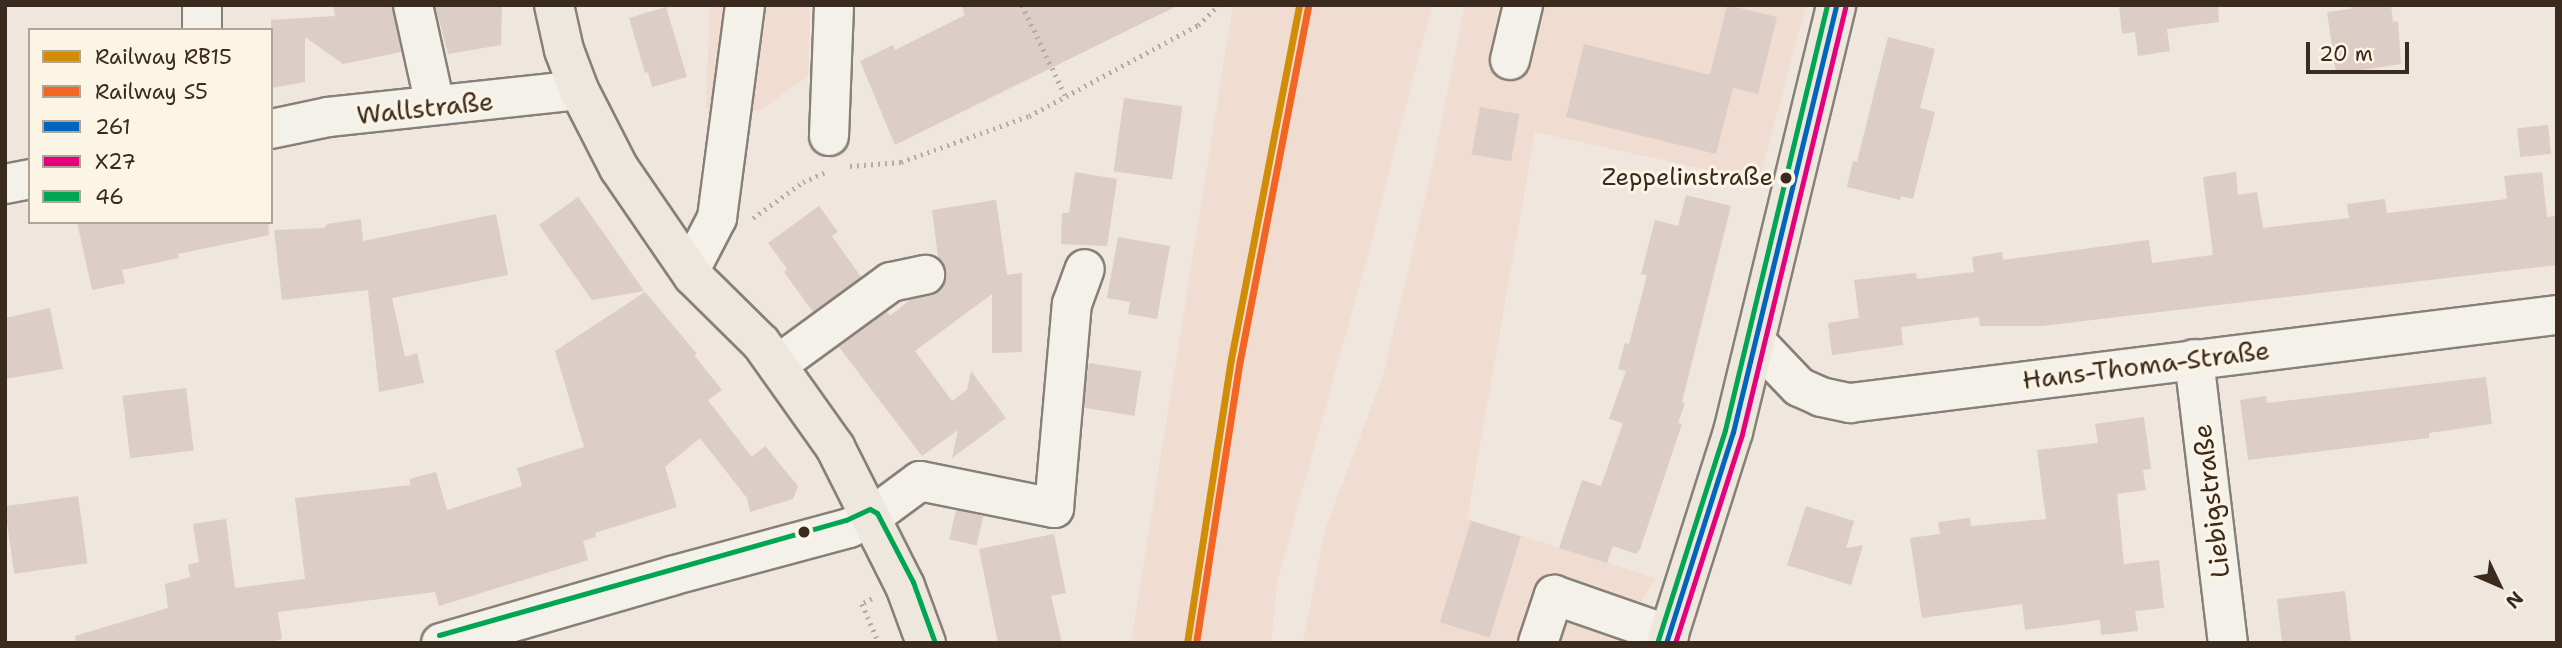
<!DOCTYPE html>
<html>
<head>
<meta charset="utf-8">
<style>
  body { margin:0 }
  #map { position:relative; width:2562px; height:648px; overflow:hidden; background:#efe6de; font-family:"Shantell Sans",sans-serif }
  div>[style] { position:absolute }
  .built>* { inset:0; background:#f0dcd0 }
  .building>* { inset:0; background:#dccdc6; transform-origin:0 0 }
  .path>* { height:4.5px; margin-top:-2.25px; transform-origin:0; background:repeating-linear-gradient(90deg,#b2ada7 0 2px,transparent 0 7px) }
  .roads { filter:drop-shadow(2px 0 #878079) drop-shadow(-2px 0 #878079) drop-shadow(0 2px #878079) drop-shadow(0 -2px #878079) }
  .minor>* { height:38px; margin:-19px; padding:0 19px; transform-origin:19px; border-radius:19px; background:#f4f0ea }
  .major>* { height:38px; margin:-19px; padding:0 19px; transform-origin:19px; border-radius:19px; background:#ede7dd }
  .bus-1>* { height:5px; margin:-2.5px; padding:0 2.5px; transform-origin:2.5px; border-radius:2.5px; background:#0065bd }
  .bus-2>* { height:5px; margin:-2.5px; padding:0 2.5px; transform-origin:2.5px; border-radius:2.5px; background:#e5007d }
  .bus-3>* { height:5px; margin:-2.5px; padding:0 2.5px; transform-origin:2.5px; border-radius:2.5px; background:#00a651 }
  .rail-1>* { height:7px; margin:-3.5px; padding:0 3.5px; transform-origin:3.5px; border-radius:3.5px; background:#d18d06 }
  .rail-2>* { height:7px; margin:-3.5px; padding:0 3.5px; transform-origin:3.5px; border-radius:3.5px; background:#f26522 }
  .dots>* { width:19px; height:19px; translate:-50% -50%; box-sizing:border-box; border:4px solid #fcf5e5; border-radius:50% }
  span { translate:-50% -50%; white-space:nowrap; text-align:center; line-height:1.15; -webkit-text-stroke:6px #fcf5e5; paint-order:stroke }
  .bus-label { font-size:24px; color:#3b2a1e }
  .right { translate:-100% -50%; text-align:right }
  .street-label { font-size:26px; color:#3b2a1e }
  .frame { position:absolute; inset:0; border:7px solid #3b2a1e; pointer-events:none }
  .legend { position:absolute; left:28px; top:28px; width:245px; height:196px; box-sizing:border-box; background:#fcf5e5; border:2px solid #afa495; margin:0; padding:9px 12px; list-style:none; font-size:21px; color:#3b2a1e }
  .legend li { display:flex; align-items:center; gap:14px; height:35px }
  .legend b { width:35px; border:2px solid #afa495 }
  .north { position:absolute; left:2464px; top:550px; width:70px; height:70px; -webkit-text-stroke:5px #fcf5e5; paint-order:stroke; rotate:134deg; font-size:19px; font-weight:700; line-height:28px; text-align:center; color:#3b2a1e }
  .north::after { content:''; display:block; margin:auto; width:24px; height:32px; background:#3b2a1e; clip-path:polygon(50% 0,100% 100%,50% 72%,0 100%) }
  .scale { position:absolute; left:2306px; top:42px; width:103px; height:32px; box-sizing:border-box; border:4px solid #3b2a1e; border-top:0; padding-left:9px; font-size:21px; line-height:24px; white-space:nowrap; color:#3b2a1e; -webkit-text-stroke:5px #fcf5e5; paint-order:stroke }
</style>
</head>
<body>
<div id="map">
  <div class="built">
    <i style="clip-path:polygon(710px 5px,810px 5px,808px 76px,759px 111px,706px 108px)"></i>
    <i style="clip-path:polygon(1233px 5px,1432px 5px,1371px 243px,1277px 582px,1271px 643px,1131px 643px)"></i>
    <i style="clip-path:polygon(1465px 5px,1806px 5px,1759px 181px,1535px 132px,1467px 519px,1656px 578px,1616px 643px,1303px 643px,1325px 530px,1383px 376px,1433px 165px)"></i>
  </div>
  <div class="building">
    <i style="clip-path:polygon(333px 5px,392px 5px,401px 52px,343px 64px,305px 37px,305px 82px,271px 88px,271px 20px,335px 16px)"></i>
    <i style="clip-path:polygon(435px 5px,502px 5px,501px 45px,448px 54px)"></i>
    <i style="clip-path:polygon(961px 5px,1179px 5px,895px 145px,860px 61px,893px 45px,895px 50px,965px 15px)"></i>
    <i style="clip-path:polygon(1727px 5px,1777px 17px,1758px 94px,1733px 88px,1716px 154px,1566px 117px,1584px 44px,1710px 75px)"></i>
    <i style="clip-path:polygon(2119px 5px,2218px 5px,2219px 22px,2167px 29px,2170px 51px,2138px 56px,2135px 32px,2122px 34px)"></i>
    <i style="clip-path:polygon(2351px 5px,2391px 5px,2393px 22px,2398px 21px,2401px 64px,2336px 74px,2327px 12px,2351px 9px)"></i>
    <i style="clip-path:polygon(666px 7px,687px 77px,652px 87px,648px 72px,645px 73px,629px 18px)"></i>
    <i style="clip-path:polygon(1888px 37px,1935px 49px,1920px 108px,1935px 112px,1913px 199px,1901px 196px,1900px 200px,1847px 187px,1853px 161px,1857px 162px)"></i>
    <i style="left:1124px;top:98px;width:59px;height:74px;rotate:8deg"></i>
    <i style="left:1480px;top:107px;width:40px;height:48px;rotate:10deg"></i>
    <i style="left:2548px;top:125px;width:29px;height:31px;rotate:84deg"></i>
    <i style="clip-path:polygon(1075px 172px,1117px 179px,1107px 246px,1061px 244px,1062px 213px,1069px 213px)"></i>
    <i style="clip-path:polygon(2236px 172px,2238px 195px,2257px 192px,2263px 228px,2349px 218px,2347px 204px,2385px 199px,2387px 213px,2507px 199px,2504px 176px,2542px 172px,2547px 217px,2557px 216px,2557px 265px,2042px 326px,1980px 326px,1979px 317px,1901px 327px,1903px 345px,1832px 355px,1828px 323px,1859px 318px,1854px 280px,1916px 273px,1917px 279px,1974px 272px,1972px 257px,2002px 252px,2003px 260px,2149px 240px,2152px 263px,2213px 255px,2203px 177px)"></i>
    <i style="clip-path:polygon(1686px 195px,1731px 206px,1682px 402px,1685px 403px,1678px 423px,1682px 424px,1640px 549px,1636px 554px,1613px 546px,1607px 563px,1559px 548px,1582px 480px,1601px 486px,1623px 423px,1609px 419px,1626px 371px,1618px 369px,1625px 343px,1629px 344px,1647px 275px,1641px 274px,1655px 220px,1678px 226px)"></i>
    <i style="clip-path:polygon(578px 197px,605px 235px,644px 291px,592px 300px,539px 225px)"></i>
    <i style="clip-path:polygon(996px 200px,1007px 275px,1022px 273px,1022px 352px,992px 353px,992px 294px,915px 351px,952px 401px,967px 390px,971px 371px,1006px 418px,952px 458px,958px 430px,922px 456px,839px 347px,887px 312px,890px 316px,910px 300px,940px 291px,946px 281px,946px 271px,938px 258px,932px 210px)"></i>
    <i style="clip-path:polygon(819px 206px,838px 232px,832px 236px,861px 277px,813px 312px,784px 272px,787px 269px,768px 243px)"></i>
    <i style="clip-path:polygon(496px 214px,508px 275px,392px 298px,405px 357px,417px 353px,424px 383px,379px 392px,368px 290px,282px 300px,274px 230px,324px 228px,327px 224px,361px 219px,363px 241px)"></i>
    <i style="clip-path:polygon(77px 222px,268px 222px,269px 235px,178px 254px,179px 258px,122px 270px,125px 283px,92px 290px)"></i>
    <i style="clip-path:polygon(1118px 237px,1170px 246px,1157px 319px,1128px 314px,1130px 302px,1107px 298px)"></i>
    <i style="clip-path:polygon(645px 292px,697px 354px,694px 355px,722px 390px,708px 400px,710px 403px,752px 457px,765px 446px,798px 486px,793px 499px,750px 512px,747px 498px,700px 438px,665px 467px,677px 507px,595px 533px,596px 537px,583px 541px,588px 560px,439px 606px,435px 592px,278px 612px,282px 639px,268px 643px,76px 643px,75px 636px,168px 608px,165px 584px,190px 577px,188px 565px,199px 562px,193px 524px,226px 519px,235px 588px,305px 579px,295px 498px,411px 485px,409px 479px,436px 472px,447px 510px,522px 486px,517px 468px,584px 447px,555px 351px)"></i>
    <i style="clip-path:polygon(50px 308px,63px 369px,5px 379px,5px 318px)"></i>
    <i style="left:1089px;top:363px;width:53px;height:45px;rotate:9deg"></i>
    <i style="clip-path:polygon(2486px 377px,2492px 424px,2429px 433px,2429px 438px,2248px 460px,2240px 400px,2266px 396px,2267px 403px)"></i>
    <i style="left:186px;top:388px;width:63px;height:64px;rotate:83deg"></i>
    <i style="clip-path:polygon(2144px 417px,2151px 469px,2143px 470px,2146px 490px,2117px 494px,2124px 564px,2159px 560px,2164px 608px,2135px 611px,2138px 631px,2101px 635px,2100px 620px,2025px 630px,2022px 604px,1922px 618px,1910px 538px,1940px 534px,1938px 522px,1970px 518px,1971px 526px,2046px 519px,2037px 450px,2098px 443px,2095px 424px)"></i>
    <i style="left:78px;top:496px;width:68px;height:74px;rotate:82deg"></i>
    <i style="clip-path:polygon(1806px 506px,1854px 521px,1846px 548px,1863px 545px,1851px 585px,1787px 565px)"></i>
    <i style="left:956px;top:510px;width:28px;height:30px;rotate:13deg"></i>
    <i style="left:1471px;top:521px;width:52px;height:106px;rotate:17deg"></i>
    <i style="clip-path:polygon(1054px 534px,1066px 593px,1051px 596px,1062px 643px,998px 643px,979px 549px)"></i>
    <i style="clip-path:polygon(2345px 591px,2351px 643px,2282px 643px,2277px 599px)"></i>
  </div>
  <div class="path">
    <i style="left:1022px;top:5px;width:102px;rotate:64.4deg"></i>
    <i style="left:850px;top:166px;width:51px;rotate:-4.5deg"></i>
    <i style="left:901px;top:162px;width:136px;rotate:-19.8deg"></i>
    <i style="left:1029px;top:116px;width:192px;rotate:-28.3deg"></i>
    <i style="left:1198px;top:25px;width:29px;rotate:-44deg"></i>
    <i style="left:753px;top:218px;width:62px;rotate:-35.8deg"></i>
    <i style="left:803px;top:182px;width:24px;rotate:-24deg"></i>
    <i style="left:872px;top:599px;width:11px;rotate:153deg"></i>
    <i style="left:862px;top:604px;width:43px;rotate:66.4deg"></i>
  </div>
  <div class="roads">
    <div class="minor">
      <i style="left:202px;top:5px;width:25px;rotate:90deg"></i>
      <i style="left:413px;top:5px;width:102px;rotate:77.6deg"></i>
      <i style="left:1510px;top:60px;width:57px;rotate:-76.7deg"></i>
      <i style="left:271px;top:129px;width:58px;rotate:-11.9deg"></i>
      <i style="left:328px;top:117px;width:252px;rotate:-6.1deg"></i>
      <i style="left:829px;top:136px;width:131px;rotate:-87.8deg"></i>
      <i style="left:5px;top:184px;width:25px;rotate:-11deg"></i>
      <i style="left:690px;top:270px;width:59px;rotate:-62.6deg"></i>
      <i style="left:717px;top:218px;width:215px;rotate:-82.5deg"></i>
      <i style="left:1756px;top:342px;width:62px;rotate:46.3deg"></i>
      <i style="left:1799px;top:387px;width:24px;rotate:24deg"></i>
      <i style="left:1821px;top:397px;width:30px;rotate:12deg"></i>
      <i style="left:1850px;top:403px;width:712px;rotate:-7.1deg"></i>
      <i style="left:2194px;top:359px;width:286px;rotate:83.2deg"></i>
      <i style="left:777px;top:365px;width:141px;rotate:-36.1deg"></i>
      <i style="left:891px;top:282px;width:35px;rotate:-12deg"></i>
      <i style="left:441px;top:643px;width:240px;rotate:-16.2deg"></i>
      <i style="left:671px;top:576px;width:184px;rotate:-15.1deg"></i>
      <i style="left:849px;top:528px;width:23px;rotate:-25deg"></i>
      <i style="left:870px;top:518px;width:62px;rotate:-36.5deg"></i>
      <i style="left:920px;top:481px;width:137px;rotate:11.4deg"></i>
      <i style="left:1054px;top:508px;width:205px;rotate:-85deg"></i>
      <i style="left:1072px;top:304px;width:37px;rotate:-70deg"></i>
      <i style="left:1538px;top:643px;width:51px;rotate:-71.6deg"></i>
      <i style="left:1554px;top:595px;width:122px;rotate:19.2deg"></i>
    </div>
    <div class="major">
      <i style="left:554px;top:5px;width:46px;rotate:77.5deg"></i>
      <i style="left:564px;top:50px;width:43px;rotate:69.4deg"></i>
      <i style="left:579px;top:90px;width:88px;rotate:62.9deg"></i>
      <i style="left:619px;top:168px;width:131px;rotate:55.6deg"></i>
      <i style="left:693px;top:276px;width:95px;rotate:44.6deg"></i>
      <i style="left:761px;top:343px;width:128px;rotate:54.6deg"></i>
      <i style="left:835px;top:447px;width:156px;rotate:63.3deg"></i>
      <i style="left:905px;top:586px;width:61px;rotate:69.8deg"></i>
      <i style="left:1666px;top:643px;width:221px;rotate:-72.4deg"></i>
      <i style="left:1733px;top:432px;width:439px;rotate:-76.4deg"></i>
    </div>
  </div>
  <div class="bus-1">
    <i style="left:1666px;top:643px;width:221px;rotate:-72.4deg"></i>
    <i style="left:1733px;top:432px;width:439px;rotate:-76.4deg"></i>
  </div>
  <div class="bus-2">
    <i style="left:1675px;top:643px;width:219px;rotate:-72.2deg"></i>
    <i style="left:1742px;top:434px;width:439px;rotate:-76.4deg"></i>
  </div>
  <div class="bus-3">
    <i style="left:439px;top:635px;width:423px;rotate:-15.8deg"></i>
    <i style="left:846px;top:520px;width:26px;rotate:-25deg"></i>
    <i style="left:870px;top:509px;width:8px;rotate:30deg"></i>
    <i style="left:877px;top:513px;width:78px;rotate:62.4deg"></i>
    <i style="left:913px;top:582px;width:62px;rotate:70.1deg"></i>
    <i style="left:1658px;top:640px;width:220px;rotate:-72.3deg"></i>
    <i style="left:1725px;top:430px;width:437px;rotate:-76.5deg"></i>
  </div>
  <div class="rail-1">
    <i style="left:1187px;top:643px;width:287px;rotate:-81.2deg"></i>
    <i style="left:1231px;top:359px;width:360px;rotate:-79.1deg"></i>
  </div>
  <div class="rail-2">
    <i style="left:1196px;top:643px;width:286px;rotate:-81.2deg"></i>
    <i style="left:1240px;top:360px;width:359px;rotate:-79.1deg"></i>
  </div>
  <div class="dots">
    <i style="left:1786px;top:178px;background:#3b2a1e"></i>
    <i style="left:804px;top:532px;background:#3b2a1e"></i>
  </div>
  <div class="bus-label">
    <span class="right" style="left:1773px;top:178px">Zeppelinstraße</span>
  </div>
  <div class="street-label">
    <span style="left:425px;top:108px;rotate:-6deg">Wallstraße</span>
    <span style="left:2146px;top:365px;rotate:-7deg">Hans-Thoma-Straße</span>
    <span style="left:2211px;top:501px;rotate:-97deg">Liebigstraße</span>
  </div>
  <div class="frame"></div>
  <ul class="legend">
  <li><b style="height:9px;background:#d18d06"></b>Railway RB15</li>
  <li><b style="height:9px;background:#f26522"></b>Railway S5</li>
  <li><b style="height:9px;background:#0065bd"></b>261</li>
  <li><b style="height:9px;background:#e5007d"></b>X27</li>
  <li><b style="height:9px;background:#00a651"></b>46</li>
  </ul>
  <div class="north">N</div>
  <div class="scale">20 m</div>
</div>
</body>
</html>
